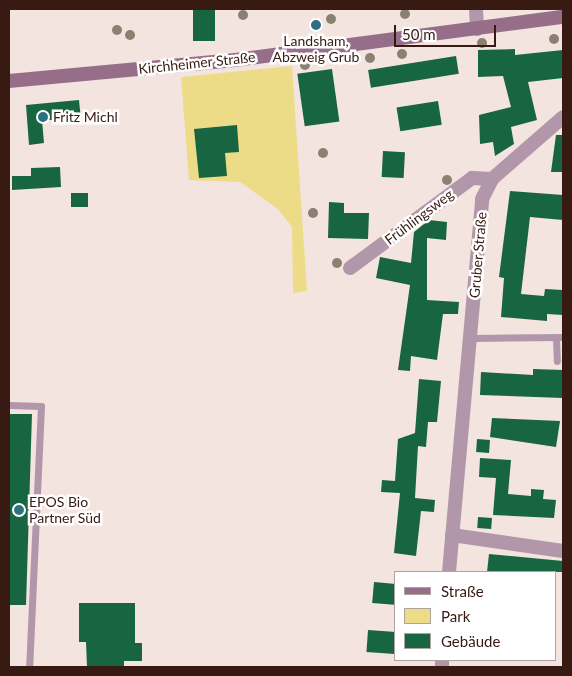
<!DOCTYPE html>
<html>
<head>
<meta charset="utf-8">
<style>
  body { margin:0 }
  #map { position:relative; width:572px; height:676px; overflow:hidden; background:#f4e4df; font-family:Lato,sans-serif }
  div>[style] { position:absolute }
  .green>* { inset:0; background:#eddc87 }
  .building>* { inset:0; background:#176541; transform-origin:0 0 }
  .service>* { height:7px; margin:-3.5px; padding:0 3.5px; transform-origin:3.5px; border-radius:3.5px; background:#b296a9 }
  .minor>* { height:14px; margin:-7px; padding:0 7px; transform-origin:7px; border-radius:7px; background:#b296a9 }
  .secondary>* { height:14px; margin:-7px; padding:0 7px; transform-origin:7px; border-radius:7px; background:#976e8a }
  .trees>* { width:10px; height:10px; margin:-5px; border-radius:50%; background:#8b8172 }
  .dots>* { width:14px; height:14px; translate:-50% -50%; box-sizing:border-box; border:2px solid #fff; border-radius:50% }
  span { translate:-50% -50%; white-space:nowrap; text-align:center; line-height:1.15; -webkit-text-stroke:5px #fff; paint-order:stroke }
  .poi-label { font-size:14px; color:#371a12 }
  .left { translate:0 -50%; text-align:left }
  .street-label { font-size:14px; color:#371a12 }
  .frame { position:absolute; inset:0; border:10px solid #371a12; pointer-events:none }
  .legend { position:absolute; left:394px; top:571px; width:162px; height:90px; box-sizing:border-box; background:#fff; border:1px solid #afa3a0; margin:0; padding:6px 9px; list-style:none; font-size:15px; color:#371a12 }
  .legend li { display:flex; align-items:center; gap:10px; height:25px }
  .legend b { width:25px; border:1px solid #afa3a0 }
  .scale { position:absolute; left:394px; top:25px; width:102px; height:22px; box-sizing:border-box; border:2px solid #371a12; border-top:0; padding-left:6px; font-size:15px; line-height:18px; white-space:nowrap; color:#371a12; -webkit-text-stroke:4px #fff; paint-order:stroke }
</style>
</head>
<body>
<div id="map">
  <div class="green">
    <i style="clip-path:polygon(292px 66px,307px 291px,293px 293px,292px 227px,278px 209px,240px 182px,189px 180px,181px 77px)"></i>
  </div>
  <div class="building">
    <i style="left:193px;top:9px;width:22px;height:32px"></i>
    <i style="clip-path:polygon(515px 49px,515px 55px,563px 50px,563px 78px,528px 82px,537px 120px,511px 127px,514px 144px,495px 156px,493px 142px,480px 144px,479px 115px,511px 107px,503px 76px,478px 77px,478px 50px)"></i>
    <i style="left:456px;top:56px;width:18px;height:89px;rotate:81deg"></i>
    <i style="left:332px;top:69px;width:53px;height:35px;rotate:82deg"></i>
    <i style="clip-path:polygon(79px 100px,81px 120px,42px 120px,44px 143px,29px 145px,26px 105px)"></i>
    <i style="left:438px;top:101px;width:24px;height:42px;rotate:81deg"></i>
    <i style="clip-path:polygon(237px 125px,239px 152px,225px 153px,227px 176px,199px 178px,194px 129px)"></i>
    <i style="clip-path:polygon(556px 135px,563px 135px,563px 172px,551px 172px)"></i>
    <i style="left:383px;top:151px;width:22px;height:26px;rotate:3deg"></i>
    <i style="clip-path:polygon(60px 167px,61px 187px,12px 190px,12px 176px,31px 176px,31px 168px)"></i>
    <i style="clip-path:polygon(510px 191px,563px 195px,563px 220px,530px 217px,521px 294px,544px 296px,545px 289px,563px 290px,563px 315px,547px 314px,547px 321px,501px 317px,504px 278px,499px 277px)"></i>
    <i style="left:71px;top:193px;width:17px;height:14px"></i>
    <i style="clip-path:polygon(329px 202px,344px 203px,344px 213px,369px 213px,368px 239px,328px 238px)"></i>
    <i style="clip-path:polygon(429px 220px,447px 222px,446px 240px,427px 238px,427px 300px,459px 302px,458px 314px,443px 314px,437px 360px,411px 356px,410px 371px,398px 370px,410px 285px,376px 278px,380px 257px,411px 263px,414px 232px)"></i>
    <i style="clip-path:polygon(533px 369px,563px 370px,563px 398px,480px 395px,481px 372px,533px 375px)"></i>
    <i style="clip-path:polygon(419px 379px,441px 381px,437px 422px,428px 422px,426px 447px,418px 446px,415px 498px,435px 500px,434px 512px,421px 511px,416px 556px,394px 553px,400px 493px,381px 492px,382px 480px,395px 481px,398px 439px,415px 433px)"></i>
    <i style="clip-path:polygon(9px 414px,32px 414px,26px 605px,9px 605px)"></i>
    <i style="clip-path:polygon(492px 418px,560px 421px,556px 447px,490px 437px)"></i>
    <i style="left:477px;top:439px;width:13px;height:13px;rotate:4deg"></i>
    <i style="clip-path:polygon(480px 458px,511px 460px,508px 494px,531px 496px,531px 489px,544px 490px,543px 499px,556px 500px,554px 518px,493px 515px,496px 478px,479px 477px)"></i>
    <i style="left:478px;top:517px;width:14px;height:11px;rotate:4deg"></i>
    <i style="clip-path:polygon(489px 554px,563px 561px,563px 572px,487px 572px)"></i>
    <i style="left:374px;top:582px;width:22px;height:21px;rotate:5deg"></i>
    <i style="clip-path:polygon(79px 603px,135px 603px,135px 643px,142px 643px,142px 661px,124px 661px,124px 667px,87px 667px,86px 642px,79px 642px)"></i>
    <i style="left:368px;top:630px;width:28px;height:22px;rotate:4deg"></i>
  </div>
  <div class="service">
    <i style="left:556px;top:337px;width:24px;rotate:88deg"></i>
    <i style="left:471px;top:338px;width:92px;rotate:-0.6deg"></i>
    <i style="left:9px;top:405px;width:32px;rotate:2deg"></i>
    <i style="left:41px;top:406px;width:261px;rotate:92.6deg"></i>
  </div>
  <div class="minor">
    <i style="left:476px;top:9px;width:20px;rotate:87deg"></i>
    <i style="left:350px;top:268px;width:152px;rotate:-36.4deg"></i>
    <i style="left:472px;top:178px;width:20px;rotate:3deg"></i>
    <i style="left:452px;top:535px;width:112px;rotate:8.2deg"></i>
    <i style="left:449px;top:572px;width:374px;rotate:-84.9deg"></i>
    <i style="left:482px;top:199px;width:22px;rotate:-63deg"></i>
    <i style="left:492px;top:179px;width:94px;rotate:-41.1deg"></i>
    <i style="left:442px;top:667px;width:7px;rotate:-90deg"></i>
  </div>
  <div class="secondary">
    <i style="left:9px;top:81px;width:227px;rotate:-5.3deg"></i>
    <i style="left:235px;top:60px;width:331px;rotate:-7.5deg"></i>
  </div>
  <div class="trees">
    <i style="left:405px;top:14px"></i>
    <i style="left:243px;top:15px"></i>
    <i style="left:331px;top:19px"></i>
    <i style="left:117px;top:30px"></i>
    <i style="left:130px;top:35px"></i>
    <i style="left:554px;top:39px"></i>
    <i style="left:482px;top:43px"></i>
    <i style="left:402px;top:54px"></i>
    <i style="left:370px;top:58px"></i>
    <i style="left:305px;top:65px"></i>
    <i style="left:323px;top:153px"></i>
    <i style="left:447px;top:180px"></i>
    <i style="left:313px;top:213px"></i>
    <i style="left:337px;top:263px"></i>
  </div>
  <div class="dots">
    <i style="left:316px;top:25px;background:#2d7082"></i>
    <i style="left:43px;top:117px;background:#2d7082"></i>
    <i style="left:19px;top:510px;background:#2d7082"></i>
  </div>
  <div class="poi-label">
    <span style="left:316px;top:49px">Landsham,<br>Abzweig Grub</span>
    <span class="left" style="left:53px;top:117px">Fritz Michl</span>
    <span class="left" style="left:29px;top:510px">EPOS Bio<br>Partner Süd</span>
  </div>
  <div class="street-label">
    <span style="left:197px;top:63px;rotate:-6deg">Kirchheimer Straße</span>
    <span style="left:419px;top:217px;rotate:-37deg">Frühlingsweg</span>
    <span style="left:478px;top:255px;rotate:-85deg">Gruber Straße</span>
  </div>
  <div class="frame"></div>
  <ul class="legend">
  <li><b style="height:6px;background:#976e8a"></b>Straße</li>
  <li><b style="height:14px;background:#eddc87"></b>Park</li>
  <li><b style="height:14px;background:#176541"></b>Gebäude</li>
  </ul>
  <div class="scale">50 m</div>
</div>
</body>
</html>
